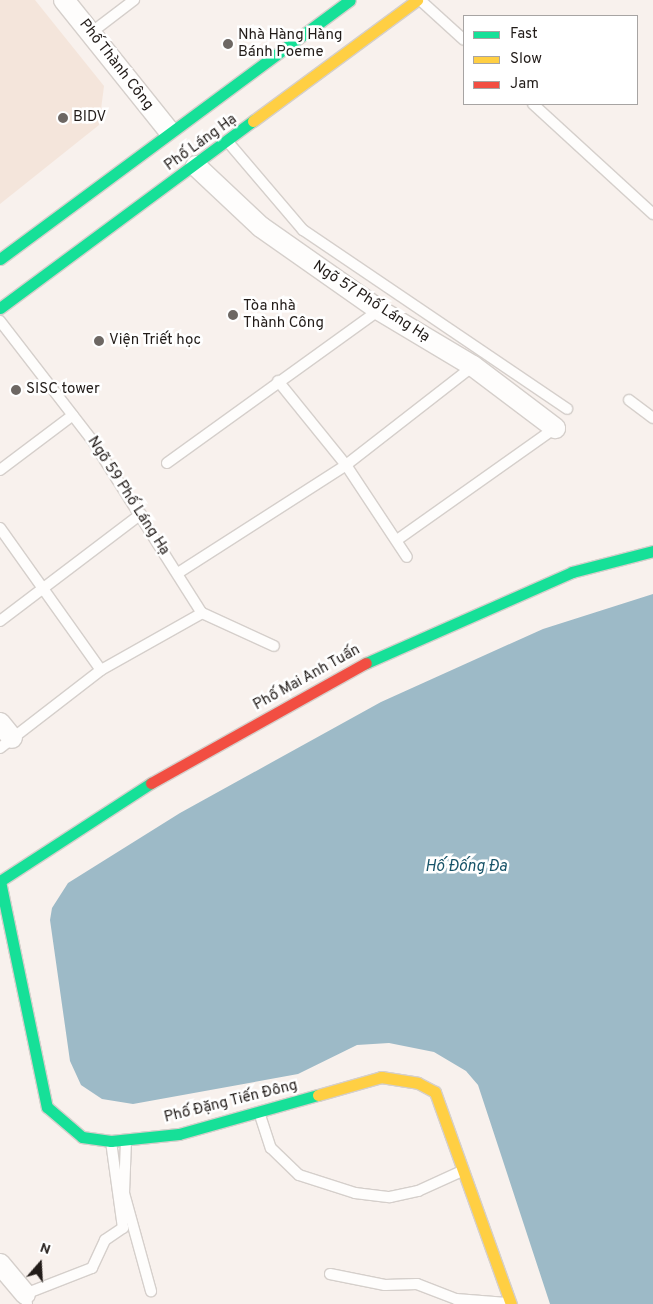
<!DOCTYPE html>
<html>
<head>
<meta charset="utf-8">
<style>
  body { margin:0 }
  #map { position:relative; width:653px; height:1304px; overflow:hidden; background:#f8f1ed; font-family:Overpass,sans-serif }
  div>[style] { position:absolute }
  .built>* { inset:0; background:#f4e5db }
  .water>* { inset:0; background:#9dbac7 }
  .roads { filter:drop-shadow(1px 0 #d5cfcb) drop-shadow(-1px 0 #d5cfcb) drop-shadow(0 1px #d5cfcb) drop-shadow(0 -1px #d5cfcb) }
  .lane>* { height:10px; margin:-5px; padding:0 5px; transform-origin:5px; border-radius:5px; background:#fefdfc }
  .street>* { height:20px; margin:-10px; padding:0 10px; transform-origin:10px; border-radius:10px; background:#fefdfc }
  .fast>* { height:11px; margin:-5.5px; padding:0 5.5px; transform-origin:5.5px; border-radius:5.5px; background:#16e098 }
  .slow>* { height:11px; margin:-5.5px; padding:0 5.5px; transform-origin:5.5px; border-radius:5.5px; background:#ffcf43 }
  .jam>* { height:11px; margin:-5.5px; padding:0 5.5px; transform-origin:5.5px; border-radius:5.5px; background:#f24e42 }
  .dots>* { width:14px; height:14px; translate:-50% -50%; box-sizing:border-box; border:2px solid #fff; border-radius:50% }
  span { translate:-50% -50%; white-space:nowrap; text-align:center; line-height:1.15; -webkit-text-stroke:5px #fff; paint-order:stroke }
  .poi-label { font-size:15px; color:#221c19 }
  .left { translate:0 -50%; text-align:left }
  .street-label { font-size:15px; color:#221c19 }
  .water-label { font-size:16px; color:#175368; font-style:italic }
  .legend { position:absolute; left:463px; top:15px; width:175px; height:90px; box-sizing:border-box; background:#fff; border:1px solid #a7a4a3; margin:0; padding:6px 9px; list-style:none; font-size:15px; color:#221c19 }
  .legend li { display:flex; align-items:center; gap:10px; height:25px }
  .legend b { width:25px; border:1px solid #a7a4a3 }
  .north { position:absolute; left:15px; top:1239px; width:50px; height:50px; -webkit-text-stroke:4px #fff; paint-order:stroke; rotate:19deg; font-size:14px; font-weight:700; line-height:20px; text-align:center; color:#221c19 }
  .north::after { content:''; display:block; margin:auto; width:18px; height:22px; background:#221c19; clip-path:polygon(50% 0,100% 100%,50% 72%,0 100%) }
</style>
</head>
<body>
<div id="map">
  <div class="built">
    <i style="clip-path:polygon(0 0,35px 0,104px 86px,99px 125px,0 204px)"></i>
  </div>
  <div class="water">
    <i style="clip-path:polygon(653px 594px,653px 1304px,550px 1304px,478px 1085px,466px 1071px,434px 1052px,389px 1043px,357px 1045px,298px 1074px,133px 1104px,102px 1099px,81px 1085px,70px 1061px,50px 920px,52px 908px,68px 883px,180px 813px,381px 702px,543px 629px)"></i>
  </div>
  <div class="roads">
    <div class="lane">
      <i style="left:420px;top:0;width:59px;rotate:42.3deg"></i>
      <i style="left:92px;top:32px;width:53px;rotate:-37.3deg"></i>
      <i style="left:533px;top:104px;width:163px;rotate:42.5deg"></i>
      <i style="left:228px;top:142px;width:116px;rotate:49.6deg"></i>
      <i style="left:303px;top:230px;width:319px;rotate:34.1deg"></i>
      <i style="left:0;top:321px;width:150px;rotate:52.3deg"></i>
      <i style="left:92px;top:440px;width:205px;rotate:57.6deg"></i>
      <i style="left:202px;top:613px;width:79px;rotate:24.6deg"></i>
      <i style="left:278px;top:381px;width:108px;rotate:51deg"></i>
      <i style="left:346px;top:465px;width:110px;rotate:56.5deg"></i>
      <i style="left:629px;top:400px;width:30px;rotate:37deg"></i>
      <i style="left:167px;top:463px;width:261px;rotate:-35.8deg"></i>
      <i style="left:0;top:470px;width:91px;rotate:-37deg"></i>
      <i style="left:0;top:528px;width:174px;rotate:54.6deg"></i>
      <i style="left:397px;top:540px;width:194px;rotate:-35.3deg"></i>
      <i style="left:178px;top:573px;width:200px;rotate:-32.7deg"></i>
      <i style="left:346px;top:465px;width:161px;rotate:-37.9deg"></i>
      <i style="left:0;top:621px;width:177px;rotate:-37.2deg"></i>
      <i style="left:0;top:748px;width:128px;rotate:-37.7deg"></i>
      <i style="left:101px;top:670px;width:116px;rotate:-29.4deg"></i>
      <i style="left:259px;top:1112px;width:38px;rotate:72deg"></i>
      <i style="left:271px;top:1148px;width:39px;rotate:44deg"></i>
      <i style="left:299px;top:1175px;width:59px;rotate:17.8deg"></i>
      <i style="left:355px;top:1193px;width:35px;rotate:7deg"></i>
      <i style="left:390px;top:1197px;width:29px;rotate:-12deg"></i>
      <i style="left:418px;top:1191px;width:48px;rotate:-24.4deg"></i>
      <i style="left:126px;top:1141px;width:52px;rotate:92.2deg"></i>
      <i style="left:124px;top:1193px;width:102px;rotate:74.6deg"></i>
      <i style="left:330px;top:1274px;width:56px;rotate:11.3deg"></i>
      <i style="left:385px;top:1285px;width:32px;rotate:-2deg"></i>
      <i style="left:417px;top:1284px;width:42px;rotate:21deg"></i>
      <i style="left:456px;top:1299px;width:51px;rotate:4.5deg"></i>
      <i style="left:27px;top:1304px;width:10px;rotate:-101deg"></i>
      <i style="left:25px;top:1294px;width:72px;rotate:-21.2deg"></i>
      <i style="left:92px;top:1268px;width:31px;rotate:-65deg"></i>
      <i style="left:105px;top:1240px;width:22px;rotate:-34deg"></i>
      <i style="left:123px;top:1228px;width:87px;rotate:-97.9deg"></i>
    </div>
    <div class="street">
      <i style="left:64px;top:0;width:166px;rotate:51.3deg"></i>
      <i style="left:196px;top:166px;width:89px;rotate:43.2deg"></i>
      <i style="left:261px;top:227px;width:144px;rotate:35.1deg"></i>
      <i style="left:379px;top:310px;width:109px;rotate:30.8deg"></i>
      <i style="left:473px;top:366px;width:103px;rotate:37.1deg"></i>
      <i style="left:0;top:723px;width:19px;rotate:51deg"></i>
      <i style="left:0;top:1264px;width:39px;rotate:50deg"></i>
    </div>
    <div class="fast">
      <i style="left:0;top:259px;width:435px;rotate:-36.5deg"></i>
      <i style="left:0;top:308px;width:315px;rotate:-36.5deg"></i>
      <i style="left:366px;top:663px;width:225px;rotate:-23.8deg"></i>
      <i style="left:572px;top:572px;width:84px;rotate:-14.5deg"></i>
      <i style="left:151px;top:783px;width:180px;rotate:147deg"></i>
      <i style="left:0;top:881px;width:231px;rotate:78.3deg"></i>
      <i style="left:47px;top:1107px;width:46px;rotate:40.6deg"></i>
      <i style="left:82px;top:1137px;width:29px;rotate:8deg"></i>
      <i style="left:111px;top:1141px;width:68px;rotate:-5.9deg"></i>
      <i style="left:179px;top:1134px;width:144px;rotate:-15.7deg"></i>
    </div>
    <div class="slow">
      <i style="left:253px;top:121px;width:204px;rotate:-36.4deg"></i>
      <i style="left:318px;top:1095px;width:66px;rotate:-15.9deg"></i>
      <i style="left:381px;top:1077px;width:37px;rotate:9deg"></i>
      <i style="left:418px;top:1083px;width:19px;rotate:28deg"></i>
      <i style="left:435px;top:1092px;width:225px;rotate:70.3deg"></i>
    </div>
    <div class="jam">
      <i style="left:151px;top:783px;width:246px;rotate:-29.2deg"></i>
    </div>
  </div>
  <div class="dots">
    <i style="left:228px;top:44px;background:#6d6763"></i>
    <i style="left:63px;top:118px;background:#6d6763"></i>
    <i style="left:233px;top:315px;background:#6d6763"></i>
    <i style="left:99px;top:341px;background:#6d6763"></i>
    <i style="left:16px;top:390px;background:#6d6763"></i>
  </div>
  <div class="poi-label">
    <span class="left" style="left:238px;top:44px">Nhà Hàng Hàng<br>Bánh Poeme</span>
    <span class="left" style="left:73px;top:118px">BIDV</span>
    <span class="left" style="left:243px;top:315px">Tòa nhà<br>Thành Công</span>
    <span class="left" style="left:109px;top:341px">Viện Triết học</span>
    <span class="left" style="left:26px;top:390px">SISC tower</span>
  </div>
  <div class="street-label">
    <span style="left:116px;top:65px;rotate:52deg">Phố Thành Công</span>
    <span style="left:201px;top:143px;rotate:-36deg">Phố Láng Hạ</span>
    <span style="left:371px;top:302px;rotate:33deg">Ngõ 57 Phố Láng Hạ</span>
    <span style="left:128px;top:496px;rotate:57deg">Ngõ 59 Phố Láng Hạ</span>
    <span style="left:307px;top:678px;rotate:-29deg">Phố Mai Anh Tuấn</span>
    <span style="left:231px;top:1102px;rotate:-14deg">Phố Đặng Tiến Đông</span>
  </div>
  <div class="water-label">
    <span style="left:466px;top:867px">Hố Đống Đa</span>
  </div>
  <ul class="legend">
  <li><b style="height:6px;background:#16e098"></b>Fast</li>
  <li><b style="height:6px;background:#ffcf43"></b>Slow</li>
  <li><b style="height:6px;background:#f24e42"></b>Jam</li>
  </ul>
  <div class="north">N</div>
</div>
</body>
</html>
